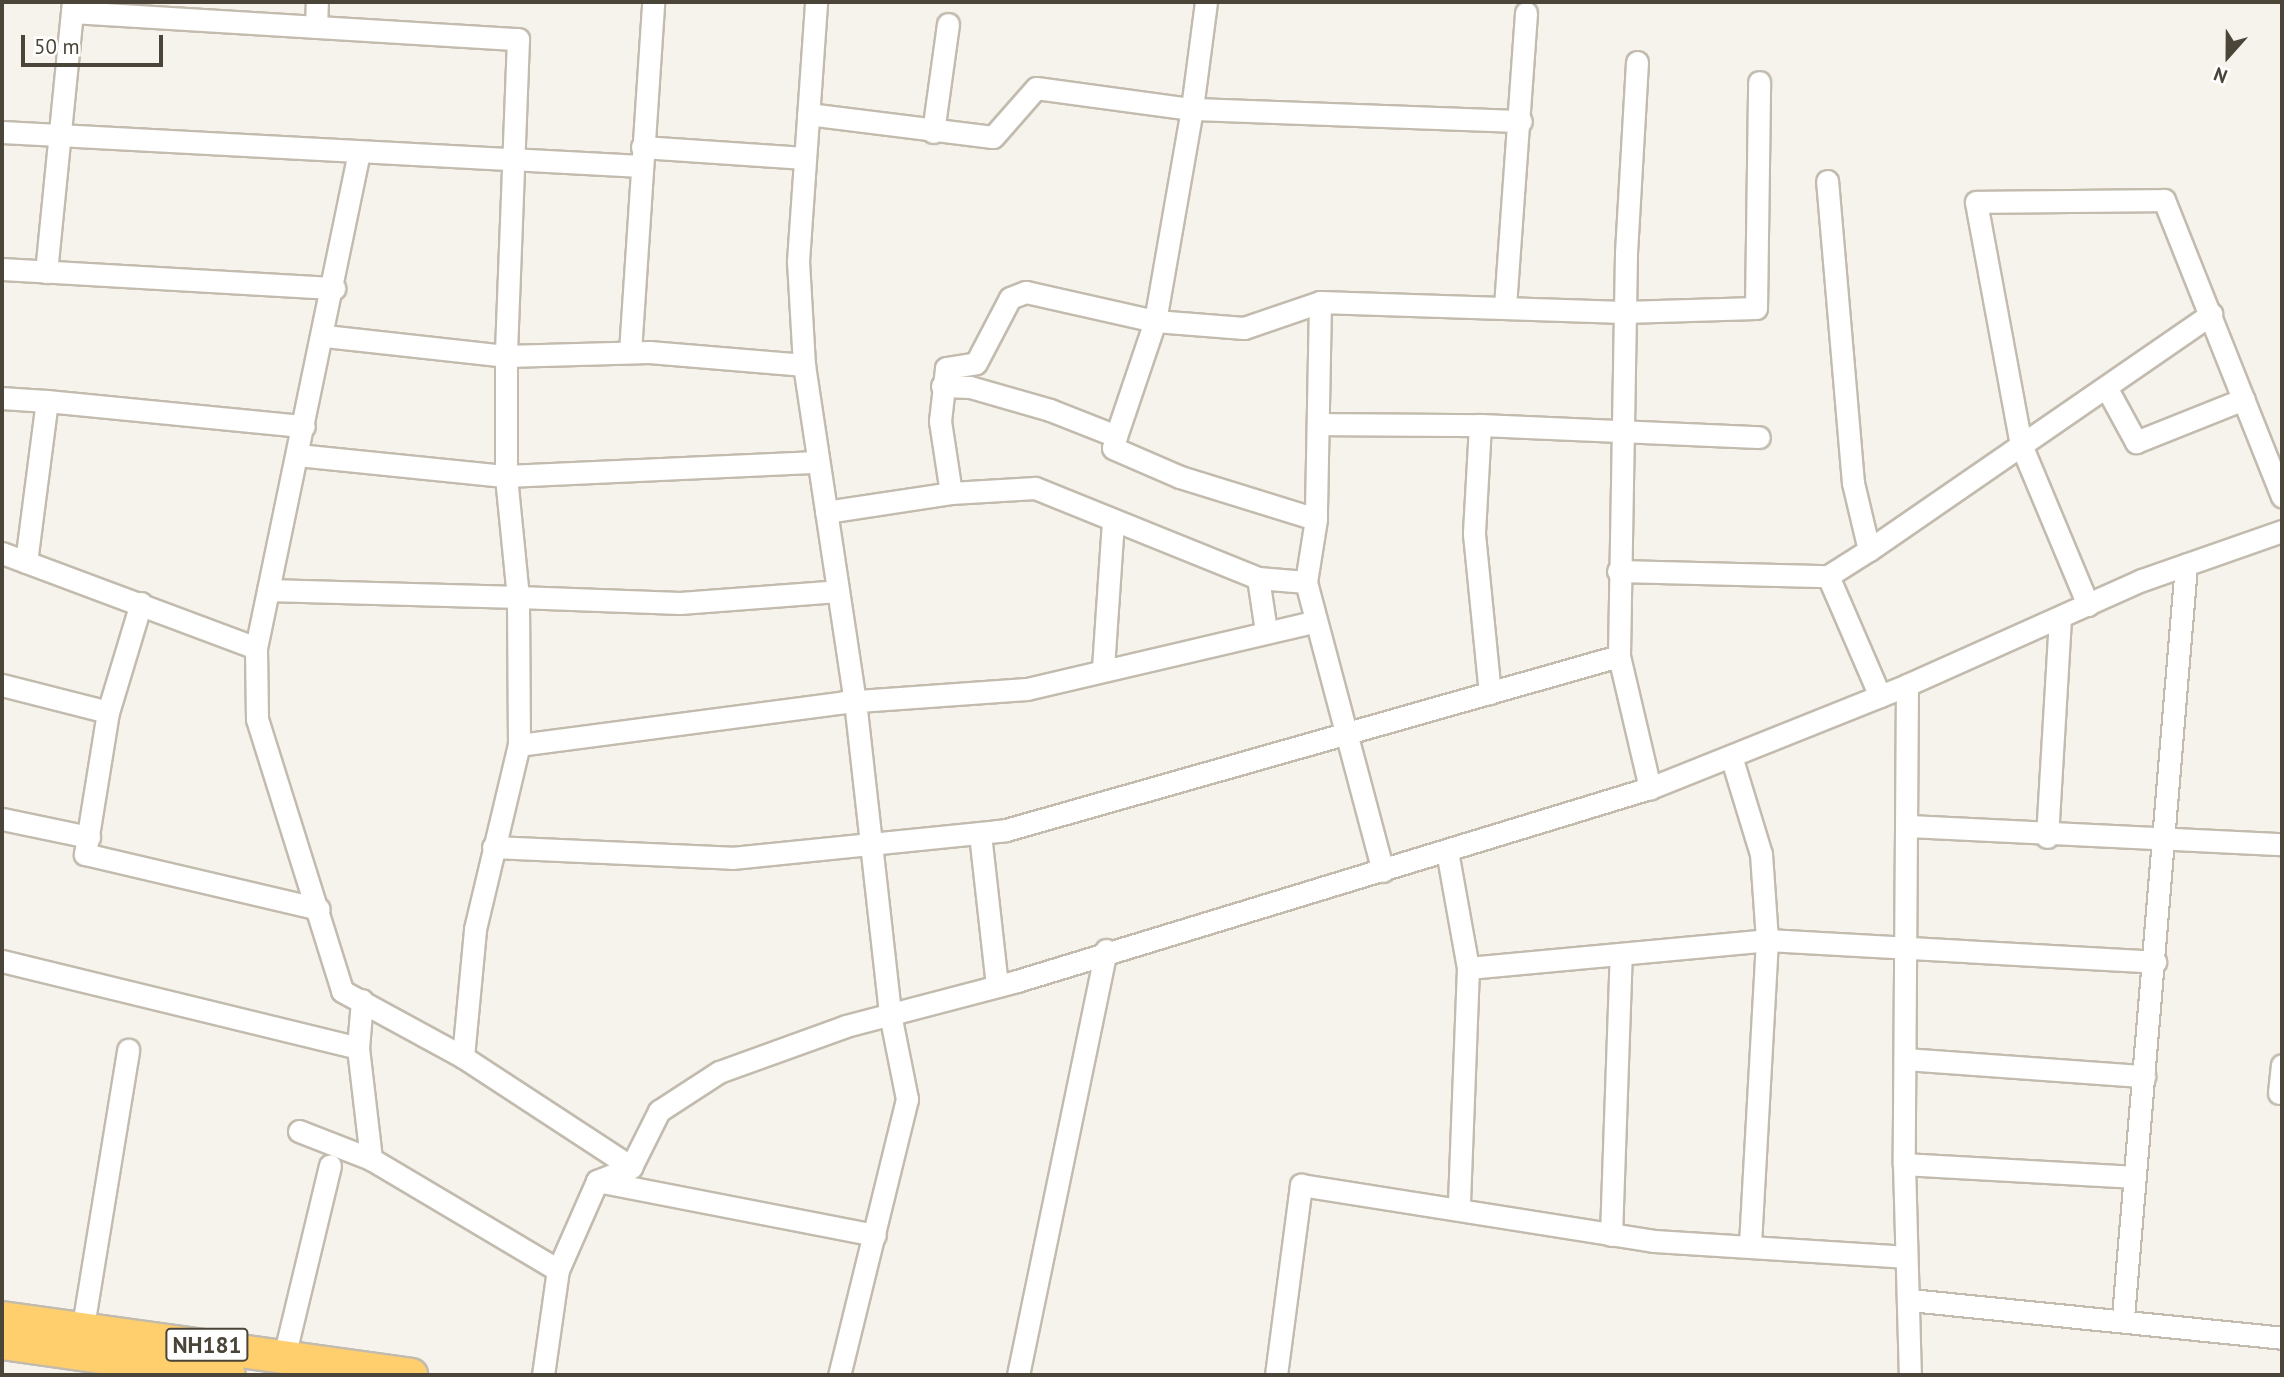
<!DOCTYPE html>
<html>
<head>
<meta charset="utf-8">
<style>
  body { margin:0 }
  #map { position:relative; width:2284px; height:1377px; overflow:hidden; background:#f6f3ec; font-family:"PT Sans",sans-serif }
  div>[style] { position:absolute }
  .roads { filter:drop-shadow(2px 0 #c2bbae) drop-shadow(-2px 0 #c2bbae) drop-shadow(0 2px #c2bbae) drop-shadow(0 -2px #c2bbae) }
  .minor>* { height:21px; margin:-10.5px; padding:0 10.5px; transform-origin:10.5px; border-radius:10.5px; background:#fff }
  .highway>* { height:32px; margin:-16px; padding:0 16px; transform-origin:16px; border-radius:16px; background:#ffcf6e }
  span { translate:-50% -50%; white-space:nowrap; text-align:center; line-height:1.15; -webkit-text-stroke:7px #fff; paint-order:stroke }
  .shield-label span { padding:2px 5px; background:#fff; border:2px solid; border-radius:5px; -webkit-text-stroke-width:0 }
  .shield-label { font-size:23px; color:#4b4439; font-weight:700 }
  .frame { position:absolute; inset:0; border:4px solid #4b4439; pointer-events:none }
  .north { position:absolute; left:2193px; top:21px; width:70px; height:70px; -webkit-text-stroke:5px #fff; paint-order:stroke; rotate:201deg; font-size:19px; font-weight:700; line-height:28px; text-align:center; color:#4b4439 }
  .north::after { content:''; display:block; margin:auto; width:24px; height:32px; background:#4b4439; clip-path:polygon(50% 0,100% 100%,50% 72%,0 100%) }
  .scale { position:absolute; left:21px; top:35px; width:142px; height:32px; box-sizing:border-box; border:4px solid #4b4439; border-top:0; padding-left:9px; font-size:21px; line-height:24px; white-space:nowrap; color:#4b4439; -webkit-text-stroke:5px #fff; paint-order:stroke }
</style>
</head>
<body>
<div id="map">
  <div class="roads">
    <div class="minor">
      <i style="left:1206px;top:2px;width:108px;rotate:97.5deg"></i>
      <i style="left:1192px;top:109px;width:329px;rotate:2.1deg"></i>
      <i style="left:72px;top:12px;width:447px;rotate:3.5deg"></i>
      <i style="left:518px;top:39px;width:317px;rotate:92.2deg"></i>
      <i style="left:506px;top:356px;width:143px;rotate:-1.6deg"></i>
      <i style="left:649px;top:352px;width:156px;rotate:4.8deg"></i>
      <i style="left:804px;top:365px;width:340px;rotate:81.4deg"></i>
      <i style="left:855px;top:701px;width:315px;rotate:83.6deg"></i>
      <i style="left:890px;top:1014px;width:87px;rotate:78.7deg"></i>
      <i style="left:907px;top:1099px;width:284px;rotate:103.8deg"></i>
      <i style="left:316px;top:27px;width:25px;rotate:-88deg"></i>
      <i style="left:1637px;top:62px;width:192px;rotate:93.3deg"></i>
      <i style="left:1626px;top:254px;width:402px;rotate:91deg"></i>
      <i style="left:1619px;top:656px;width:136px;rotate:76.8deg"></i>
      <i style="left:808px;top:114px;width:186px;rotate:7.1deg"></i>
      <i style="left:993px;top:137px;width:65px;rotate:-48.7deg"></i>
      <i style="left:1036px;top:88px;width:157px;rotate:7.7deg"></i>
      <i style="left:1192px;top:109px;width:215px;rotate:99.9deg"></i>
      <i style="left:1155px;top:321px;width:121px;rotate:108.7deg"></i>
      <i style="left:2px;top:132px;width:640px;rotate:3.05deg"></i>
      <i style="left:933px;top:132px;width:109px;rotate:-82.1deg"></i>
      <i style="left:642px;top:147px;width:163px;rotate:3.9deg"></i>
      <i style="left:359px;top:152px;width:507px;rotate:101.73deg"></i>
      <i style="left:256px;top:648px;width:71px;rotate:89.2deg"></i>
      <i style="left:257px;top:719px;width:285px;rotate:72.6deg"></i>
      <i style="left:342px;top:991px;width:138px;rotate:28.6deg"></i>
      <i style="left:463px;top:1057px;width:201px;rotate:33.2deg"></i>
      <i style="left:2px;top:269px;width:333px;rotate:3.3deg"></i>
      <i style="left:46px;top:272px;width:271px;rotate:-84.3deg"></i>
      <i style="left:1320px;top:302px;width:217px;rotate:91.1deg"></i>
      <i style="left:1316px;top:519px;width:64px;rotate:99deg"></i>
      <i style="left:1306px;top:582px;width:299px;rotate:75.1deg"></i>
      <i style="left:1505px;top:306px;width:294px;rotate:-85.9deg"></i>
      <i style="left:630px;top:352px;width:351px;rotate:-86.2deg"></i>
      <i style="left:804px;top:365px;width:104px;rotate:-93.3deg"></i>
      <i style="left:798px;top:261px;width:260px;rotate:-86deg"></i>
      <i style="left:942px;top:386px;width:28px;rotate:2deg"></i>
      <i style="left:970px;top:387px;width:83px;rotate:16deg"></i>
      <i style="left:1050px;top:410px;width:71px;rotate:21.5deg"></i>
      <i style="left:1116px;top:436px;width:12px;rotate:104deg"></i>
      <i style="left:1113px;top:448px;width:73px;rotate:23.4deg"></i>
      <i style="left:1180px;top:477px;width:142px;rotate:17.2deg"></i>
      <i style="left:2106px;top:387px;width:63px;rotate:61.4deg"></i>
      <i style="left:2136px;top:442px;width:116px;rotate:-21.7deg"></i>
      <i style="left:2px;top:398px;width:45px;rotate:3.8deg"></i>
      <i style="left:1319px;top:424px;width:161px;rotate:0.4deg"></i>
      <i style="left:1480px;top:425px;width:109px;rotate:93.2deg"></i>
      <i style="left:1474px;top:534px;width:160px;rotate:84.3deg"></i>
      <i style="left:1480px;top:425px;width:279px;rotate:2.5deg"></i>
      <i style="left:298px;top:455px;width:209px;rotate:5.8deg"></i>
      <i style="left:506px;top:476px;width:120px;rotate:-90deg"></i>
      <i style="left:506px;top:356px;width:183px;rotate:-173.7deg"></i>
      <i style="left:951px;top:493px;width:73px;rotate:-98.7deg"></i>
      <i style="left:940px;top:421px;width:53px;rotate:-83.5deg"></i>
      <i style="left:946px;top:368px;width:30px;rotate:-9deg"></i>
      <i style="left:976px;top:363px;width:73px;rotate:-62.4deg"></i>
      <i style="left:1010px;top:298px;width:17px;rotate:-21deg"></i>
      <i style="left:1026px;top:292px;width:132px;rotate:12.7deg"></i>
      <i style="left:1155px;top:321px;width:89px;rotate:4.5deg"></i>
      <i style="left:1244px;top:328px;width:80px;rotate:-18.9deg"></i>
      <i style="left:1320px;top:302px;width:304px;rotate:1.9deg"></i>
      <i style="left:1624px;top:312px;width:132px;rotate:-1.7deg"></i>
      <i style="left:1756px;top:308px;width:226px;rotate:-89.2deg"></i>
      <i style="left:826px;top:512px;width:126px;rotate:-8.6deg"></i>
      <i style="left:951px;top:493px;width:84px;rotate:-3.4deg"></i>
      <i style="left:1035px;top:488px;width:240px;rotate:22deg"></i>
      <i style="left:1258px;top:578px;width:54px;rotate:81.4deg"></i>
      <i style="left:1869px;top:550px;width:416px;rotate:-34.6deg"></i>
      <i style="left:2px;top:553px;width:271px;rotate:20.5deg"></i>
      <i style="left:26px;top:562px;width:162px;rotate:-82.6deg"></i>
      <i style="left:47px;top:401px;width:258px;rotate:5.6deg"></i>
      <i style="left:1618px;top:571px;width:210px;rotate:1.4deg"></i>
      <i style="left:1828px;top:576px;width:49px;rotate:-32.4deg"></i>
      <i style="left:1869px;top:550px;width:69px;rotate:-103.4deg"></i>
      <i style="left:1853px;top:483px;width:303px;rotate:-94.9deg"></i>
      <i style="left:1828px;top:576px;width:131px;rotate:66.6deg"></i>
      <i style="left:1258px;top:578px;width:48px;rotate:4.8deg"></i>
      <i style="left:268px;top:590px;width:250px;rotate:1.6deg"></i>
      <i style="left:518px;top:597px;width:122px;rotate:-95.7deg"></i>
      <i style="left:506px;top:476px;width:312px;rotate:-2.6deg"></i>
      <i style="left:141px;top:603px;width:114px;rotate:106.8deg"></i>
      <i style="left:108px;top:712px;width:144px;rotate:99.2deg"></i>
      <i style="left:85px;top:854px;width:240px;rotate:13.2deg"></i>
      <i style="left:2088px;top:605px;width:173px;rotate:-112.7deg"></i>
      <i style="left:2021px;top:445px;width:247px;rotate:-100.5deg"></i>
      <i style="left:1976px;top:202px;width:188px;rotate:-0.6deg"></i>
      <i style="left:2164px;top:200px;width:319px;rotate:68.3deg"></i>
      <i style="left:1103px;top:668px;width:147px;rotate:-86.1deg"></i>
      <i style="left:2px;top:685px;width:109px;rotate:14.3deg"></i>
      <i style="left:1907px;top:685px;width:479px;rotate:90.4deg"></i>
      <i style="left:1904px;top:1164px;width:211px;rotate:88.4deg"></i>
      <i style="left:519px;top:745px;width:148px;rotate:-90.4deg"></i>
      <i style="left:518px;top:597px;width:162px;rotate:2.1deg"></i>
      <i style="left:680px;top:603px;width:158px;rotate:-4.3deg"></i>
      <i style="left:1731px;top:756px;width:102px;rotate:73deg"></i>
      <i style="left:1761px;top:854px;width:86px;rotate:86deg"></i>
      <i style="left:1767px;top:940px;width:305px;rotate:93.2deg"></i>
      <i style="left:2px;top:819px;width:89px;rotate:11.7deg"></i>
      <i style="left:1909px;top:826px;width:373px;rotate:2.8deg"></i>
      <i style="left:980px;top:834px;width:153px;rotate:83.6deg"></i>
      <i style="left:2047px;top:837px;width:219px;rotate:-86.6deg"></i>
      <i style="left:493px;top:847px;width:239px;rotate:2.6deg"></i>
      <i style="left:732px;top:858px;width:275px;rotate:-5.8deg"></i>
      <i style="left:1006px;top:830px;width:637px;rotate:-15.85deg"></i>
      <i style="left:1447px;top:851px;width:119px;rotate:79.8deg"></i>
      <i style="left:1468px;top:968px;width:239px;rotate:92.2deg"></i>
      <i style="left:2px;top:961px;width:366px;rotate:13.7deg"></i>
      <i style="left:358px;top:1048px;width:48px;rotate:-85.2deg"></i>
      <i style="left:1468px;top:968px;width:300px;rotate:-5.3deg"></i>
      <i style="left:1767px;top:940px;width:389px;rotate:3.2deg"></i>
      <i style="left:358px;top:1048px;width:112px;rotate:83.3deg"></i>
      <i style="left:371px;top:1159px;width:217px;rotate:30.7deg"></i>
      <i style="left:463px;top:1057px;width:129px;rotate:-84.6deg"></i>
      <i style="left:475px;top:929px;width:189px;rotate:-76.6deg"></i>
      <i style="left:519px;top:745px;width:328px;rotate:-7.5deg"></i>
      <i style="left:844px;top:702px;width:183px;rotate:-4.1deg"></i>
      <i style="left:1027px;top:689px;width:293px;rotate:-13.2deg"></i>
      <i style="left:1905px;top:1059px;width:240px;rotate:4.1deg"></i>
      <i style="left:2279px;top:1093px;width:28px;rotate:-84deg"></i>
      <i style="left:299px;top:1131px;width:77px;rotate:21.3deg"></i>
      <i style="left:1904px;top:1164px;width:231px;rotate:3.2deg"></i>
      <i style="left:597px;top:1181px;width:283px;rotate:11deg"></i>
      <i style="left:1611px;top:1235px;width:281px;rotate:-88deg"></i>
      <i style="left:1910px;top:1300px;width:374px;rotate:5.8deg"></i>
      <i style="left:2123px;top:1317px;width:755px;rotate:-85.21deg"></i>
      <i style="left:83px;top:1326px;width:280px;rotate:-80.7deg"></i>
      <i style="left:284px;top:1357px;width:197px;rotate:-76.5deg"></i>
      <i style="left:543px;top:1375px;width:106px;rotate:-81.9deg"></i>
      <i style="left:558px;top:1270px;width:97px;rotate:-66.3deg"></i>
      <i style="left:597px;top:1181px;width:37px;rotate:-22deg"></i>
      <i style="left:631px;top:1167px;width:63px;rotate:-63.4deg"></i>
      <i style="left:659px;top:1111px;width:72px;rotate:-33deg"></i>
      <i style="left:719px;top:1072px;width:135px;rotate:-19.9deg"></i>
      <i style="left:846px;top:1026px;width:177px;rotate:-14.7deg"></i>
      <i style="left:1017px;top:981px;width:662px;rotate:-16.96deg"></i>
      <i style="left:1650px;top:788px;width:277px;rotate:-21.8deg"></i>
      <i style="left:1907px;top:685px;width:257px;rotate:-24.1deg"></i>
      <i style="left:2142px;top:580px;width:148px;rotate:-19.3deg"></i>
      <i style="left:1018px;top:1375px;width:434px;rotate:-78.3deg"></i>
      <i style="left:1276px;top:1375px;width:192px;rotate:-82.5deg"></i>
      <i style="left:1301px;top:1185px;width:356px;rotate:9deg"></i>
      <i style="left:1653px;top:1241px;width:253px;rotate:3.6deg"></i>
    </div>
    <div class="highway">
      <i style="left:2px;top:1318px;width:413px;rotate:7.9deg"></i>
      <i style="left:2px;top:1343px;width:229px;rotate:8deg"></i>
    </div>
  </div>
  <div class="shield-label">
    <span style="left:207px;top:1345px">NH181</span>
  </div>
  <div class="frame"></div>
  <div class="north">N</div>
  <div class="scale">50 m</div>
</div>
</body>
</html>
